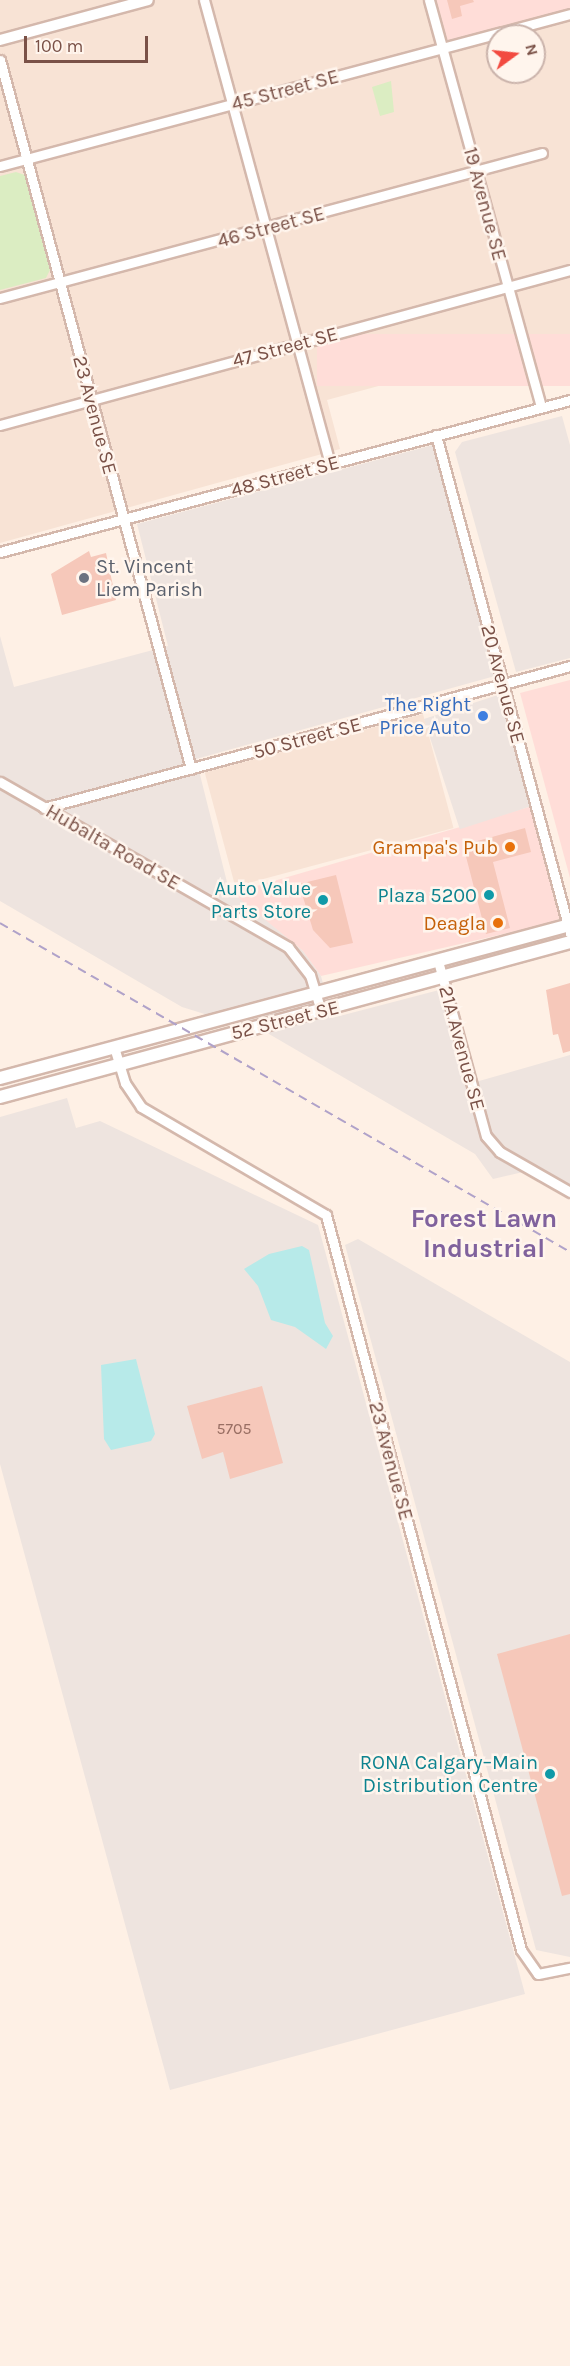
<!DOCTYPE html>
<html>
<head>
<meta charset="utf-8">
<style>
  body { margin:0 }
  #map { position:relative; width:570px; height:2366px; overflow:hidden; background:#fef0e5; font-family:Karla,sans-serif }
  div>[style] { position:absolute }
  .residential>* { inset:0; background:#f8e3d5; transform-origin:0 0 }
  .commercial>* { inset:0; background:#ffddd8; transform-origin:0 0 }
  .industrial>* { inset:0; background:#eee4df; transform-origin:0 0 }
  .green>* { inset:0; background:#dbedc2 }
  .water>* { inset:0; background:#b7eae9 }
  .building>* { inset:0; background:#f6c8ba }
  .roads { filter:drop-shadow(2px 0 #d4b8ac) drop-shadow(-2px 0 #d4b8ac) drop-shadow(0 2px #d4b8ac) drop-shadow(0 -2px #d4b8ac) }
  .minor>* { height:9px; margin:-4.5px; padding:0 4.5px; transform-origin:4.5px; border-radius:4.5px; background:#fff }
  .tertiary>* { height:10px; margin:-5px; padding:0 5px; transform-origin:5px; border-radius:5px; background:#fff }
  .secondary>* { height:12px; margin:-6px; padding:0 6px; transform-origin:6px; border-radius:6px; background:#fff }
  .rail>* { height:2px; margin-top:-1px; transform-origin:0; background:repeating-linear-gradient(90deg,#b0a2c9 0 9px,transparent 0 15px) }
  .dots>* { width:16px; height:16px; translate:-50% -50%; box-sizing:border-box; border:3px solid #fff5ed; border-radius:50% }
  span { translate:-50% -50%; white-space:nowrap; text-align:center; line-height:1.15; -webkit-text-stroke:5px #fff5ed; paint-order:stroke }
  .number-label { font-size:16px; color:#996f64 }
  .number-label span { -webkit-text-stroke-width:0 }
  .street-label { font-size:20px; color:#7a5147 }
  .worship-label { font-size:20px; color:#5b616d }
  .left { translate:0 -50%; text-align:left }
  .shop-label { font-size:20px; color:#366cbe }
  .right { translate:-100% -50%; text-align:right }
  .food-label { font-size:20px; color:#c56008 }
  .culture-label { font-size:20px; color:#0d838f }
  .district-label { font-size:26px; color:#80629d; font-weight:700 }
  .north { position:absolute; left:486px; top:24px; width:60px; height:60px; box-sizing:border-box; background:#fff5ed; border:2px solid #cab3ab; border-radius:50%; rotate:75deg; font-size:16px; font-weight:700; line-height:24px; text-align:center; color:#7a5147 }
  .north::after { content:''; display:block; margin:auto; width:21px; height:27px; background:#f24a40; clip-path:polygon(50% 0,100% 100%,50% 72%,0 100%) }
  .scale { position:absolute; left:24px; top:36px; width:124px; height:27px; box-sizing:border-box; border:3px solid #7a5147; border-top:0; padding-left:8px; font-size:18px; line-height:21px; white-space:nowrap; color:#7a5147; -webkit-text-stroke:4px #fff5ed; paint-order:stroke }
</style>
</head>
<body>
<div id="map">
  <div class="residential">
    <i style="clip-path:polygon(evenodd,0 0,429px 0,570px 14px,570px 334px,327px 400px,340px 449px,0 543px,0 0,498px 36px,534px 36px,534px 72px,498px 72px,498px 36px)"></i>
    <i style="left:423px;top:714px;width:118px;height:226px;rotate:75deg"></i>
  </div>
  <div class="commercial">
    <i style="clip-path:polygon(429px 0,570px 0,570px 14px,442px 47px)"></i>
    <i style="left:570px;top:334px;width:52px;height:253px;rotate:90deg"></i>
    <i style="clip-path:polygon(570px 680px,570px 878px,520px 693px)"></i>
    <i style="clip-path:polygon(536px 805px,565px 916px,547px 924px,321px 976px,303px 951px,232px 893px)"></i>
  </div>
  <div class="industrial">
    <i style="clip-path:polygon(562px 416px,570px 445px,570px 658px,516px 672px,455px 452px,462px 442px)"></i>
    <i style="clip-path:polygon(433px 445px,495px 676px,196px 759px,229px 890px,303px 951px,321px 976px,332px 1018px,443px 989px,472px 1083px,570px 1055px,570px 1192px,532px 1170px,493px 1179px,475px 1154px,269px 1034px,182px 1007px,0 901px,0 636px,14px 687px,168px 646px,137px 524px)"></i>
    <i style="left:501px;top:694px;width:116px;height:81px;rotate:72deg"></i>
    <i style="clip-path:polygon(67px 1098px,76px 1128px,100px 1121px,318px 1225px,525px 1994px,170px 2090px,0 1464px,0 1117px)"></i>
    <i style="clip-path:polygon(358px 1239px,570px 1362px,570px 1957px,536px 1950px,345px 1245px)"></i>
  </div>
  <div class="green">
    <i style="clip-path:polygon(391px 81px,394px 112px,380px 116px,372px 87px)"></i>
    <i style="clip-path:polygon(16px 172px,25px 175px,50px 270px,46px 278px,0 290px,0 176px)"></i>
  </div>
  <div class="water">
    <i style="clip-path:polygon(302px 1246px,309px 1250px,325px 1323px,333px 1336px,326px 1349px,295px 1327px,271px 1320px,258px 1286px,244px 1269px,269px 1254px)"></i>
    <i style="clip-path:polygon(136px 1359px,155px 1434px,151px 1441px,111px 1450px,104px 1439px,101px 1365px)"></i>
  </div>
  <div class="building">
    <i style="clip-path:polygon(447px 0,473px 0,474px 2px,460px 6px,462px 16px,452px 19px)"></i>
    <i style="clip-path:polygon(89px 551px,91px 557px,106px 553px,116px 600px,62px 615px,51px 574px)"></i>
    <i style="clip-path:polygon(525px 828px,531px 852px,493px 862px,510px 928px,486px 934px,463px 845px)"></i>
    <i style="clip-path:polygon(336px 875px,353px 943px,330px 948px,313px 930px,299px 884px)"></i>
    <i style="clip-path:polygon(570px 983px,570px 1051px,563px 1053px,558px 1034px,553px 1035px,546px 990px)"></i>
    <i style="clip-path:polygon(262px 1386px,283px 1463px,230px 1479px,223px 1452px,202px 1459px,187px 1406px)"></i>
    <i style="clip-path:polygon(570px 1634px,570px 1894px,562px 1896px,497px 1654px)"></i>
  </div>
  <div class="roads">
    <div class="minor">
      <i style="left:204px;top:0;width:481px;rotate:74.8deg"></i>
      <i style="left:429px;top:0;width:422px;rotate:74.6deg"></i>
      <i style="left:0;top:60px;width:734px;rotate:74.92deg"></i>
      <i style="left:0;top:166px;width:590px;rotate:-14.93deg"></i>
      <i style="left:0;top:298px;width:561px;rotate:-14.98deg"></i>
      <i style="left:0;top:425px;width:591px;rotate:-15.21deg"></i>
      <i style="left:436px;top:435px;width:516px;rotate:74.94deg"></i>
      <i style="left:0;top:552px;width:590px;rotate:-14.93deg"></i>
      <i style="left:0;top:782px;width:332px;rotate:29.8deg"></i>
      <i style="left:288px;top:947px;width:36px;rotate:52deg"></i>
      <i style="left:310px;top:975px;width:38px;rotate:73deg"></i>
      <i style="left:44px;top:808px;width:545px;rotate:-15.11deg"></i>
      <i style="left:438px;top:961px;width:181px;rotate:74.7deg"></i>
      <i style="left:486px;top:1136px;width:21px;rotate:49deg"></i>
      <i style="left:500px;top:1152px;width:81px;rotate:29.7deg"></i>
      <i style="left:114px;top:1047px;width:38px;rotate:73deg"></i>
      <i style="left:125px;top:1083px;width:29px;rotate:56deg"></i>
      <i style="left:141px;top:1107px;width:214px;rotate:30.3deg"></i>
      <i style="left:326px;top:1215px;width:760px;rotate:75.14deg"></i>
      <i style="left:521px;top:1950px;width:29px;rotate:55deg"></i>
      <i style="left:538px;top:1974px;width:33px;rotate:-11deg"></i>
    </div>
    <div class="tertiary">
      <i style="left:0;top:40px;width:153px;rotate:-15.1deg"></i>
    </div>
    <div class="secondary">
      <i style="left:0;top:1078px;width:590px;rotate:-15.03deg"></i>
      <i style="left:0;top:1097px;width:591px;rotate:-15.21deg"></i>
    </div>
  </div>
  <div class="rail">
    <i style="left:0;top:923px;width:658px;rotate:29.99deg"></i>
  </div>
  <div class="dots">
    <i style="left:84px;top:578px;background:#6b7280"></i>
    <i style="left:483px;top:716px;background:#3f7fe0"></i>
    <i style="left:510px;top:847px;background:#e8710a"></i>
    <i style="left:489px;top:895px;background:#0f9aa8"></i>
    <i style="left:323px;top:900px;background:#0f9aa8"></i>
    <i style="left:498px;top:923px;background:#e8710a"></i>
    <i style="left:550px;top:1774px;background:#0f9aa8"></i>
  </div>
  <div class="number-label">
    <span style="left:234px;top:1429px">5705</span>
  </div>
  <div class="street-label">
    <span style="left:285px;top:90px;rotate:-15deg">45 Street SE</span>
    <span style="left:485px;top:204px;rotate:75deg">19 Avenue SE</span>
    <span style="left:271px;top:227px;rotate:-15deg">46 Street SE</span>
    <span style="left:285px;top:347px;rotate:-15deg">47 Street SE</span>
    <span style="left:95px;top:415px;rotate:75deg">23 Avenue SE</span>
    <span style="left:285px;top:476px;rotate:-15deg">48 Street SE</span>
    <span style="left:503px;top:684px;rotate:75deg">20 Avenue SE</span>
    <span style="left:307px;top:738px;rotate:-15deg">50 Street SE</span>
    <span style="left:113px;top:847px;rotate:30deg">Hubalta Road SE</span>
    <span style="left:285px;top:1020px;rotate:-14deg">52 Street SE</span>
    <span style="left:462px;top:1048px;rotate:75deg">21A Avenue SE</span>
    <span style="left:391px;top:1461px;rotate:75deg">23 Avenue SE</span>
  </div>
  <div class="worship-label">
    <span class="left" style="left:96px;top:578px">St. Vincent<br>Liem Parish</span>
  </div>
  <div class="shop-label">
    <span class="right" style="left:471px;top:716px">The Right<br>Price Auto</span>
  </div>
  <div class="food-label">
    <span class="right" style="left:498px;top:847px">Grampa's Pub</span>
    <span class="right" style="left:486px;top:923px">Deagla</span>
  </div>
  <div class="culture-label">
    <span class="right" style="left:311px;top:900px">Auto Value<br>Parts Store</span>
    <span class="right" style="left:477px;top:895px">Plaza 5200</span>
    <span class="right" style="left:538px;top:1774px">RONA Calgary–Main<br>Distribution Centre</span>
  </div>
  <div class="district-label">
    <span style="left:484px;top:1234px">Forest Lawn<br>Industrial</span>
  </div>
  <div class="north">N</div>
  <div class="scale">100 m</div>
</div>
</body>
</html>
